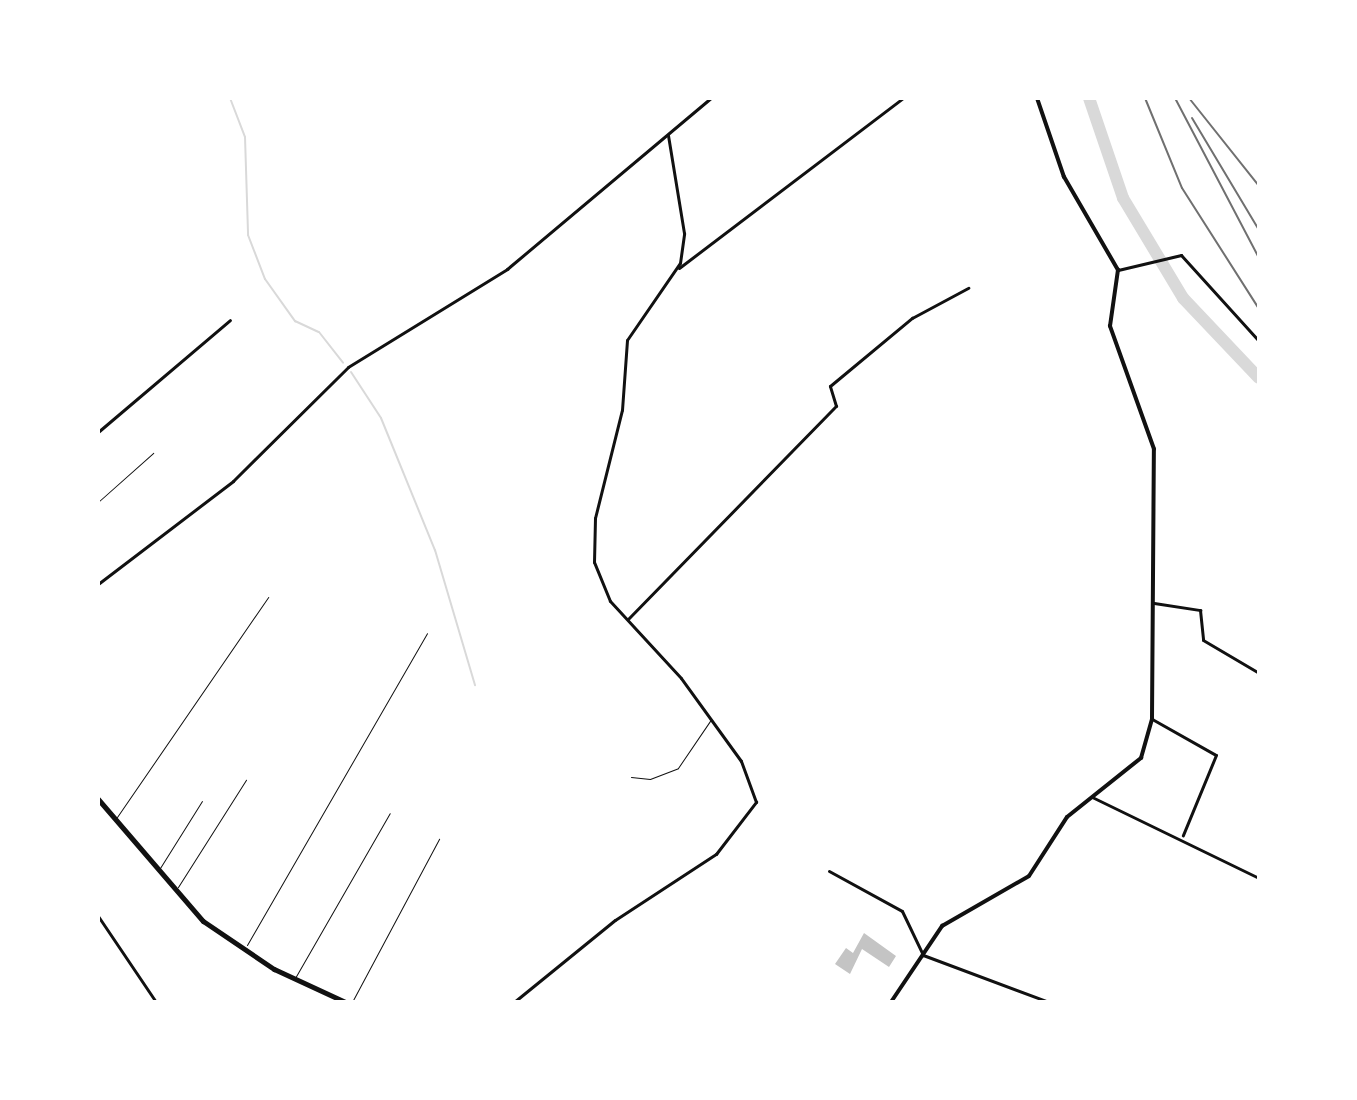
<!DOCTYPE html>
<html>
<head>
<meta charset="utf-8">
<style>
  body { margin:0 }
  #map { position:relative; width:1357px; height:1100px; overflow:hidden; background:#fff; font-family:"Crimson Pro",serif }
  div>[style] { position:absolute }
  .stream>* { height:2px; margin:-1px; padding:0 1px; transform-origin:1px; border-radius:1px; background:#d9d9d9 }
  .river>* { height:12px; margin:-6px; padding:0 6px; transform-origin:6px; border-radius:6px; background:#d9d9d9 }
  .building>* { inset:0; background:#c4c4c4 }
  .service>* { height:1px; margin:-0.5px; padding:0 0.5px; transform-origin:0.5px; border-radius:0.5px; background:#111 }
  .minor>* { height:3px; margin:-1.5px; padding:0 1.5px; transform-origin:1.5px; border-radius:1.5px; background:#111 }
  .tertiary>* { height:4px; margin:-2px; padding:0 2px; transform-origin:2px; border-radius:2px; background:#111 }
  .primary>* { height:5px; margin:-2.5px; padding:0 2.5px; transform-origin:2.5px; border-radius:2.5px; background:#111 }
  .rail>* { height:2px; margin:-1px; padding:0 1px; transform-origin:1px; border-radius:1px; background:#707070 }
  span { translate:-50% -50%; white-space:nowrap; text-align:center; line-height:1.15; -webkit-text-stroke:7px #fff; paint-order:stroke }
  .frame { position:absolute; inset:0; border:100px solid #fff; pointer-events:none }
</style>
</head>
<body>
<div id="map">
  <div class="stream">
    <i style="left:230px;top:98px;width:42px;rotate:69deg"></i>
    <i style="left:245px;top:137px;width:98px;rotate:88.2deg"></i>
    <i style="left:248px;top:235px;width:47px;rotate:68.9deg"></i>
    <i style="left:265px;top:279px;width:52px;rotate:54.5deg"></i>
    <i style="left:295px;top:321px;width:26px;rotate:25deg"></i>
    <i style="left:319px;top:332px;width:39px;rotate:52deg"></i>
    <i style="left:351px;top:372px;width:55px;rotate:56.9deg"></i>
    <i style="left:381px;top:418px;width:143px;rotate:67.8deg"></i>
    <i style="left:435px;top:550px;width:141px;rotate:73.5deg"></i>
  </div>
  <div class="river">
    <i style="left:1089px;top:98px;width:106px;rotate:71.2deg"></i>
    <i style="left:1123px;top:198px;width:117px;rotate:59deg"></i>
    <i style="left:1183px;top:298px;width:110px;rotate:46.5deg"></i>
  </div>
  <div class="building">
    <i style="clip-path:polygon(864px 933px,896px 956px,889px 967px,862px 949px,850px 974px,835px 964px,846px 948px,853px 953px)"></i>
  </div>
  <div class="service">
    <i style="left:98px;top:502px;width:74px;rotate:-41.7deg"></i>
    <i style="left:631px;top:777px;width:19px;rotate:6deg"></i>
    <i style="left:650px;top:779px;width:30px;rotate:-21deg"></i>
    <i style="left:678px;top:768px;width:57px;rotate:-55.8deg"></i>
    <i style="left:117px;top:817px;width:267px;rotate:-55.5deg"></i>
    <i style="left:160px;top:868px;width:79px;rotate:-57.9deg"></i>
    <i style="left:178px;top:887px;width:127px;rotate:-57.6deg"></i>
    <i style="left:247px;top:945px;width:360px;rotate:-60deg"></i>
    <i style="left:295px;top:978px;width:190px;rotate:-60.1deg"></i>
    <i style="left:352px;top:1002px;width:185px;rotate:-61.9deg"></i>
  </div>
  <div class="minor">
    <i style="left:679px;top:268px;width:281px;rotate:-37.2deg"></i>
    <i style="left:1118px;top:270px;width:65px;rotate:-13.4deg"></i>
    <i style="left:1181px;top:255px;width:116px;rotate:47.8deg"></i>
    <i style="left:98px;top:432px;width:173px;rotate:-40.3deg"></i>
    <i style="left:98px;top:584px;width:170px;rotate:-37.3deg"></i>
    <i style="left:233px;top:481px;width:162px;rotate:-44.7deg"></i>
    <i style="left:348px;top:367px;width:187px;rotate:-31.6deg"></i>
    <i style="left:507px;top:269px;width:266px;rotate:-40deg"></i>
    <i style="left:1154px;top:603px;width:47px;rotate:8.7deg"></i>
    <i style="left:1200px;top:610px;width:30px;rotate:84deg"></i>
    <i style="left:1203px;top:640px;width:65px;rotate:30.5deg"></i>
    <i style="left:628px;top:619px;width:298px;rotate:-45.7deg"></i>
    <i style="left:836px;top:406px;width:21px;rotate:-107deg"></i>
    <i style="left:830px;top:386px;width:107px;rotate:-39.7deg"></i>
    <i style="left:912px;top:318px;width:64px;rotate:-28.2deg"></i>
    <i style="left:1152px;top:719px;width:73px;rotate:29.4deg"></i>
    <i style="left:1216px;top:755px;width:87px;rotate:112.4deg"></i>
    <i style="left:1092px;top:797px;width:186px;rotate:25.9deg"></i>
    <i style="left:829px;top:871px;width:83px;rotate:28.7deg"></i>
    <i style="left:902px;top:911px;width:49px;rotate:64.5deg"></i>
    <i style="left:923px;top:955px;width:134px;rotate:20.5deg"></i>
    <i style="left:98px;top:916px;width:104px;rotate:56deg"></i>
    <i style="left:514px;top:1002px;width:130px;rotate:-39.1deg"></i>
    <i style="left:615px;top:920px;width:121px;rotate:-33.2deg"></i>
    <i style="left:716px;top:854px;width:66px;rotate:-52.4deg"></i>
    <i style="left:756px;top:802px;width:44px;rotate:-110.1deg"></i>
    <i style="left:741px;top:761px;width:102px;rotate:-125.9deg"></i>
    <i style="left:681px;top:678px;width:105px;rotate:-132.7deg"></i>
    <i style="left:610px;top:601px;width:42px;rotate:-112.3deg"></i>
    <i style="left:594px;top:562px;width:44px;rotate:-88.7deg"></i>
    <i style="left:595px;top:518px;width:111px;rotate:-76deg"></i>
    <i style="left:622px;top:410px;width:70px;rotate:-85.9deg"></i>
    <i style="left:627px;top:340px;width:93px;rotate:-55.5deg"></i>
    <i style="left:680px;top:263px;width:30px;rotate:-82deg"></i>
    <i style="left:684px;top:233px;width:99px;rotate:-99.3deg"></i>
  </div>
  <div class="tertiary">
    <i style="left:891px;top:1002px;width:92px;rotate:-56.1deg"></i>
    <i style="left:942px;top:926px;width:100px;rotate:-29.9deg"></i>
    <i style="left:1029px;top:876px;width:70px;rotate:-57.2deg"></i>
    <i style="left:1067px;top:817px;width:95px;rotate:-38.6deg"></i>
    <i style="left:1141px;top:758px;width:41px;rotate:-74.2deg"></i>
    <i style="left:1152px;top:719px;width:270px;rotate:-89.6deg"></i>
    <i style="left:1154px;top:449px;width:131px;rotate:-109.7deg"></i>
    <i style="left:1110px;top:326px;width:57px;rotate:-81.9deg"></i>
    <i style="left:1118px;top:270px;width:108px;rotate:-120.1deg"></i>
    <i style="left:1064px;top:177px;width:83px;rotate:-108.9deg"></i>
  </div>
  <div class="primary">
    <i style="left:98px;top:799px;width:161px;rotate:49.3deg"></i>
    <i style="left:203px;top:921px;width:86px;rotate:34.1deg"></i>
    <i style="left:274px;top:969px;width:78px;rotate:24.9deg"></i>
  </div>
  <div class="rail">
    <i style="left:1145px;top:98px;width:97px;rotate:67.7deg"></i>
    <i style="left:1182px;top:188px;width:143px;rotate:57.5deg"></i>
    <i style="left:1175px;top:98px;width:181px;rotate:62.3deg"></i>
    <i style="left:1189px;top:98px;width:112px;rotate:51.5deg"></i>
    <i style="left:1192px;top:118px;width:131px;rotate:59.1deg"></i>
  </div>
  <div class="frame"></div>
</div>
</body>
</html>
